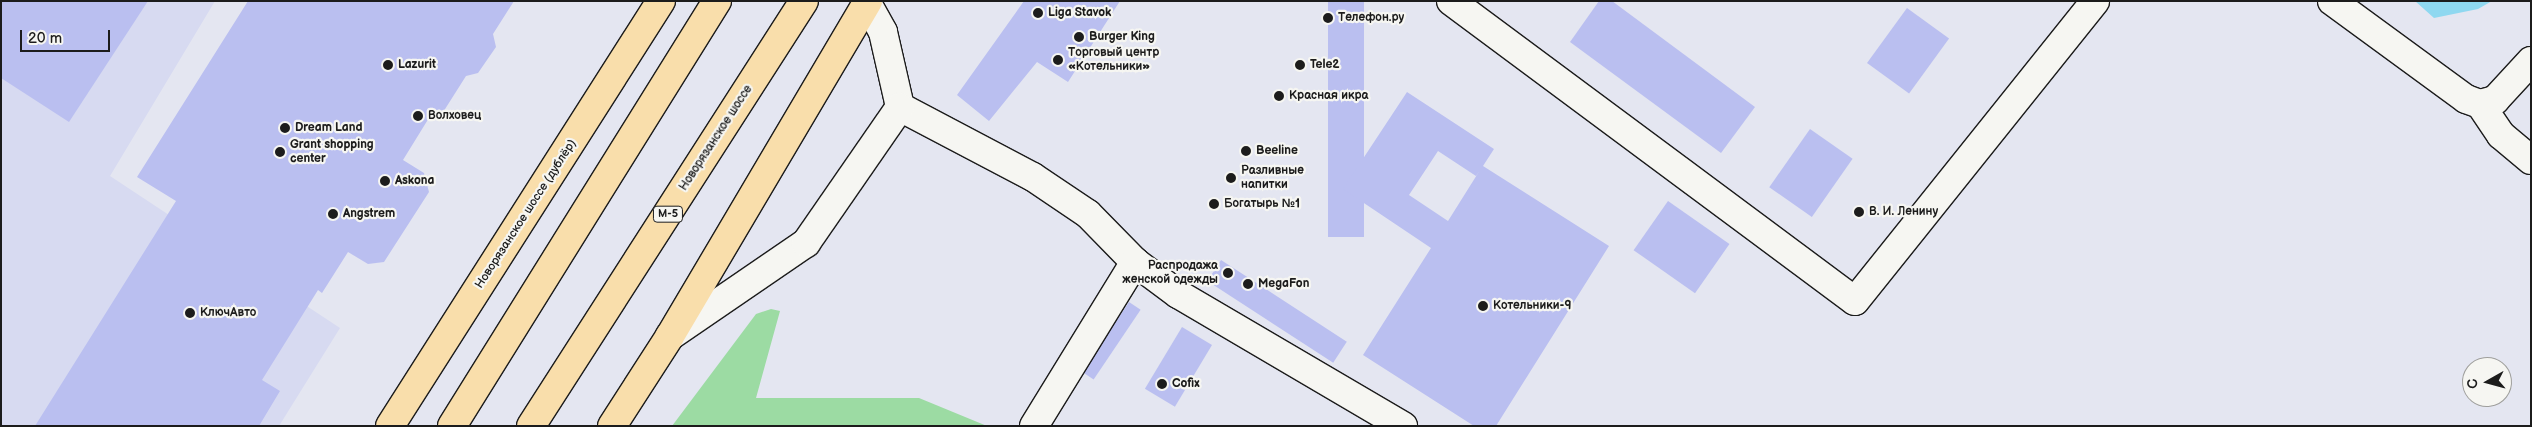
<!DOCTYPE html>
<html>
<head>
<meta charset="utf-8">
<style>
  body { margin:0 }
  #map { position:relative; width:2532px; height:427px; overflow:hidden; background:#e4e6f1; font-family:"Balsamiq Sans",sans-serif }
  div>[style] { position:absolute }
  .built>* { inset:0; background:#d7daf1 }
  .green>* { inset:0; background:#9cdba3 }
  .water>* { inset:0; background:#8fd8f0 }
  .building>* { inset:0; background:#babff0; transform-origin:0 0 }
  .roads { filter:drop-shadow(1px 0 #1c1c1c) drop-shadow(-1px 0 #1c1c1c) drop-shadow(0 1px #1c1c1c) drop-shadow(0 -1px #1c1c1c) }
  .minor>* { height:28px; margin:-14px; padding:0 14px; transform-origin:14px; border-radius:14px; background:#f6f6f2 }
  .major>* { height:28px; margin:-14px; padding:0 14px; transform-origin:14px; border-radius:14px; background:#f9deab }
  .highway>* { height:28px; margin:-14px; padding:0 14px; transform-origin:14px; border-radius:14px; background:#f9deab }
  .dots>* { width:14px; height:14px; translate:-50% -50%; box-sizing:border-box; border:2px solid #f6f6f2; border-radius:50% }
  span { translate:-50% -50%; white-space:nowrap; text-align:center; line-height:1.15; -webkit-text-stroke:4.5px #f6f6f2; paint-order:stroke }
  .shield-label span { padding:1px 4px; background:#f6f6f2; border:1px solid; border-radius:4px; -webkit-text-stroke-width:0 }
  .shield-label { font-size:11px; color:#1c1c1c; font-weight:700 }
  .poi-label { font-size:12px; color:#1c1c1c; font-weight:700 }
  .left { translate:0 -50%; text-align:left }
  .right { translate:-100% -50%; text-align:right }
  .street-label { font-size:12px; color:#1c1c1c }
  .frame { position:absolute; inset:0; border:2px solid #1c1c1c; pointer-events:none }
  .north { position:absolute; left:2462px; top:357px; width:50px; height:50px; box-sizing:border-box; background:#f6f6f2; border:1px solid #9f9f9c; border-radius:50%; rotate:263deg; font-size:14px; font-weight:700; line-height:20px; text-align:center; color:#1c1c1c }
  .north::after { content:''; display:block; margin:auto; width:18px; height:22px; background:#1c1c1c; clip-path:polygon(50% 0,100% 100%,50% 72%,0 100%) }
  .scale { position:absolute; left:20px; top:30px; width:90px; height:22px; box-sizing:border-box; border:2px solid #1c1c1c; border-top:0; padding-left:6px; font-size:15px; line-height:18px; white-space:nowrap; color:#1c1c1c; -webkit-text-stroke:4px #f6f6f2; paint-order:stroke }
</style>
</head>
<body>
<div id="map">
  <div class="built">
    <i style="clip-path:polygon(1px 1px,215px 1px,110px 176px,340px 328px,279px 426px,1px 426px)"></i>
  </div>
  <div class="green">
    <i style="clip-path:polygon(771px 309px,780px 311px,756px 398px,919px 398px,987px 426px,672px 426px,756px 314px)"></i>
  </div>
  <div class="water">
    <i style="clip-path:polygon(2415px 1px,2492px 1px,2478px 9px,2434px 18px)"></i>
  </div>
  <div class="building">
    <i style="clip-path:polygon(1px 1px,148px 1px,69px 122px,1px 78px)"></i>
    <i style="clip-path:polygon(248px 1px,514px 1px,493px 34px,496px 47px,478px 73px,466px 76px,440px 117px,432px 113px,403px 160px,424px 173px,429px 192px,384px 262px,368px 264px,348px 252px,322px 293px,318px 290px,262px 380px,280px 391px,259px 426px,35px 426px,176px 201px,137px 177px)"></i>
    <i style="clip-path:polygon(1024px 1px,1120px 1px,1068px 82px,1037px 62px,989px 121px,957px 95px)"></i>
    <i style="left:1328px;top:1px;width:36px;height:236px"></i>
    <i style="clip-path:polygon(1599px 1px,1612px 1px,1755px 107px,1721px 153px,1570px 42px)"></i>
    <i style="left:1907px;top:8px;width:52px;height:68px;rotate:36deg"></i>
    <i style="clip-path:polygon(evenodd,1407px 92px,1494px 149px,1483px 166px,1609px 246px,1496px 426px,1474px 426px,1363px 355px,1431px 248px,1343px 189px,1407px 92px,1438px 151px,1476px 176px,1480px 170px,1448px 221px,1409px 195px,1438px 151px)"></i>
    <i style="left:1810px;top:129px;width:52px;height:71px;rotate:35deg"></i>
    <i style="left:1668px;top:201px;width:75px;height:60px;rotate:35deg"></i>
    <i style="left:1221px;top:260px;width:150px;height:25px;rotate:33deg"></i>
    <i style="left:1129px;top:302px;width:14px;height:84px;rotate:34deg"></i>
    <i style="left:1182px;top:327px;width:35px;height:72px;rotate:31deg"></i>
  </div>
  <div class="roads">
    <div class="minor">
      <i style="left:1451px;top:1px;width:503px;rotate:36.6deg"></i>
      <i style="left:1855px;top:301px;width:384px;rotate:-51.3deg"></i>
      <i style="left:2332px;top:1px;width:166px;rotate:36.2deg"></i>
      <i style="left:2466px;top:99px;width:15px;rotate:20deg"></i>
      <i style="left:2480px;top:104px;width:16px;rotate:-15deg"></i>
      <i style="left:2495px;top:100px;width:53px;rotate:-47.3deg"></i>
      <i style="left:867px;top:3px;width:33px;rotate:61deg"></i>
      <i style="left:883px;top:32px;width:77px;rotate:77.2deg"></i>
      <i style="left:900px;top:107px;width:150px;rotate:27.8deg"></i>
      <i style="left:1033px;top:177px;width:66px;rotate:33.9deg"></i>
      <i style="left:1088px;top:214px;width:67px;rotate:45.6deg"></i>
      <i style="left:1135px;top:262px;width:54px;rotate:36.7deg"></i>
      <i style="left:1178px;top:294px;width:261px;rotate:30.4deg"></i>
      <i style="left:2480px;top:104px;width:37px;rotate:56deg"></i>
      <i style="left:2501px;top:135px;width:39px;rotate:40deg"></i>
      <i style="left:670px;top:336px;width:165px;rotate:-34.4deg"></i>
      <i style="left:806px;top:243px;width:165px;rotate:-55.3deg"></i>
      <i style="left:1034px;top:426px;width:193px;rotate:-58.4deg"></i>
    </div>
    <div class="major">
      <i style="left:390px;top:426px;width:504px;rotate:-57.48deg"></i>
      <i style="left:612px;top:426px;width:107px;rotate:-57.2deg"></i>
      <i style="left:670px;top:336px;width:389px;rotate:-59.4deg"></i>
    </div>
    <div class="highway">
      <i style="left:452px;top:426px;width:501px;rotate:-58.06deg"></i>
      <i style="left:531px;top:426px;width:505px;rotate:-57.29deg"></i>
    </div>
  </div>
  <div class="dots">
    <i style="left:1038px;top:13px;background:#1c1c1c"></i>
    <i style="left:1328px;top:18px;background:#1c1c1c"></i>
    <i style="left:1079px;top:37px;background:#1c1c1c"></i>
    <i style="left:1058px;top:60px;background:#1c1c1c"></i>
    <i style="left:388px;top:65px;background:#1c1c1c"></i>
    <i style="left:1300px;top:65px;background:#1c1c1c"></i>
    <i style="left:1279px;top:96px;background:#1c1c1c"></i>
    <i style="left:418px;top:116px;background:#1c1c1c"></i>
    <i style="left:285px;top:128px;background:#1c1c1c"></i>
    <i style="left:1246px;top:151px;background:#1c1c1c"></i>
    <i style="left:280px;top:152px;background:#1c1c1c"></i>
    <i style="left:1231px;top:178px;background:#1c1c1c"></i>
    <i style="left:385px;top:181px;background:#1c1c1c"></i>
    <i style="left:1214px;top:204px;background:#1c1c1c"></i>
    <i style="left:1859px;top:212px;background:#1c1c1c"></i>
    <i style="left:333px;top:214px;background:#1c1c1c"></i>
    <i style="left:1228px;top:273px;background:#1c1c1c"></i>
    <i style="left:1248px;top:284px;background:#1c1c1c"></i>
    <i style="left:1483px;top:306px;background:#1c1c1c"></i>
    <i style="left:190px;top:313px;background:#1c1c1c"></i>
    <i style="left:1162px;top:384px;background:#1c1c1c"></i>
  </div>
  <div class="shield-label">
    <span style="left:668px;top:214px">М-5</span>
  </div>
  <div class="poi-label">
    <span class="left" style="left:1048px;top:13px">Liga Stavok</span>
    <span class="left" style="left:1338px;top:18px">Телефон.ру</span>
    <span class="left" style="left:1089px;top:37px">Burger King</span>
    <span class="left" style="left:1068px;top:60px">Торговый центр<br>«Котельники»</span>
    <span class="left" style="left:398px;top:65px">Lazurit</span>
    <span class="left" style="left:1310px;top:65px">Tele2</span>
    <span class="left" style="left:1289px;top:96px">Красная икра</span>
    <span class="left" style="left:428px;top:116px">Волховец</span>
    <span class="left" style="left:295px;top:128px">Dream Land</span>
    <span class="left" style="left:290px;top:152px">Grant shopping<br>center</span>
    <span class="left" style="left:1256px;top:151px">Beeline</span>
    <span class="left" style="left:1241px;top:178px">Разливные<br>напитки</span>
    <span class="left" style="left:395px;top:181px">Askona</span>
    <span class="left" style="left:1224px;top:204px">Богатырь №1</span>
    <span class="left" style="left:1869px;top:212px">В. И. Ленину</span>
    <span class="left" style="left:343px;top:214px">Angstrem</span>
    <span class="right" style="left:1218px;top:273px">Распродажа<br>женской одежды</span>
    <span class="left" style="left:1258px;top:284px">MegaFon</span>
    <span class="left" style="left:1493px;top:306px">Котельники-9</span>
    <span class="left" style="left:200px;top:313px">КлючАвто</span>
    <span class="left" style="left:1172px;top:384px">Cofix</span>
  </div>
  <div class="street-label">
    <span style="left:716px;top:138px;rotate:-57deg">Новорязанское шоссе</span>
    <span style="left:526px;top:214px;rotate:-57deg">Новорязанское шоссе (дублёр)</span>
  </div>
  <div class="frame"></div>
  <div class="north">С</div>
  <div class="scale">20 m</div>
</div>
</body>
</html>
